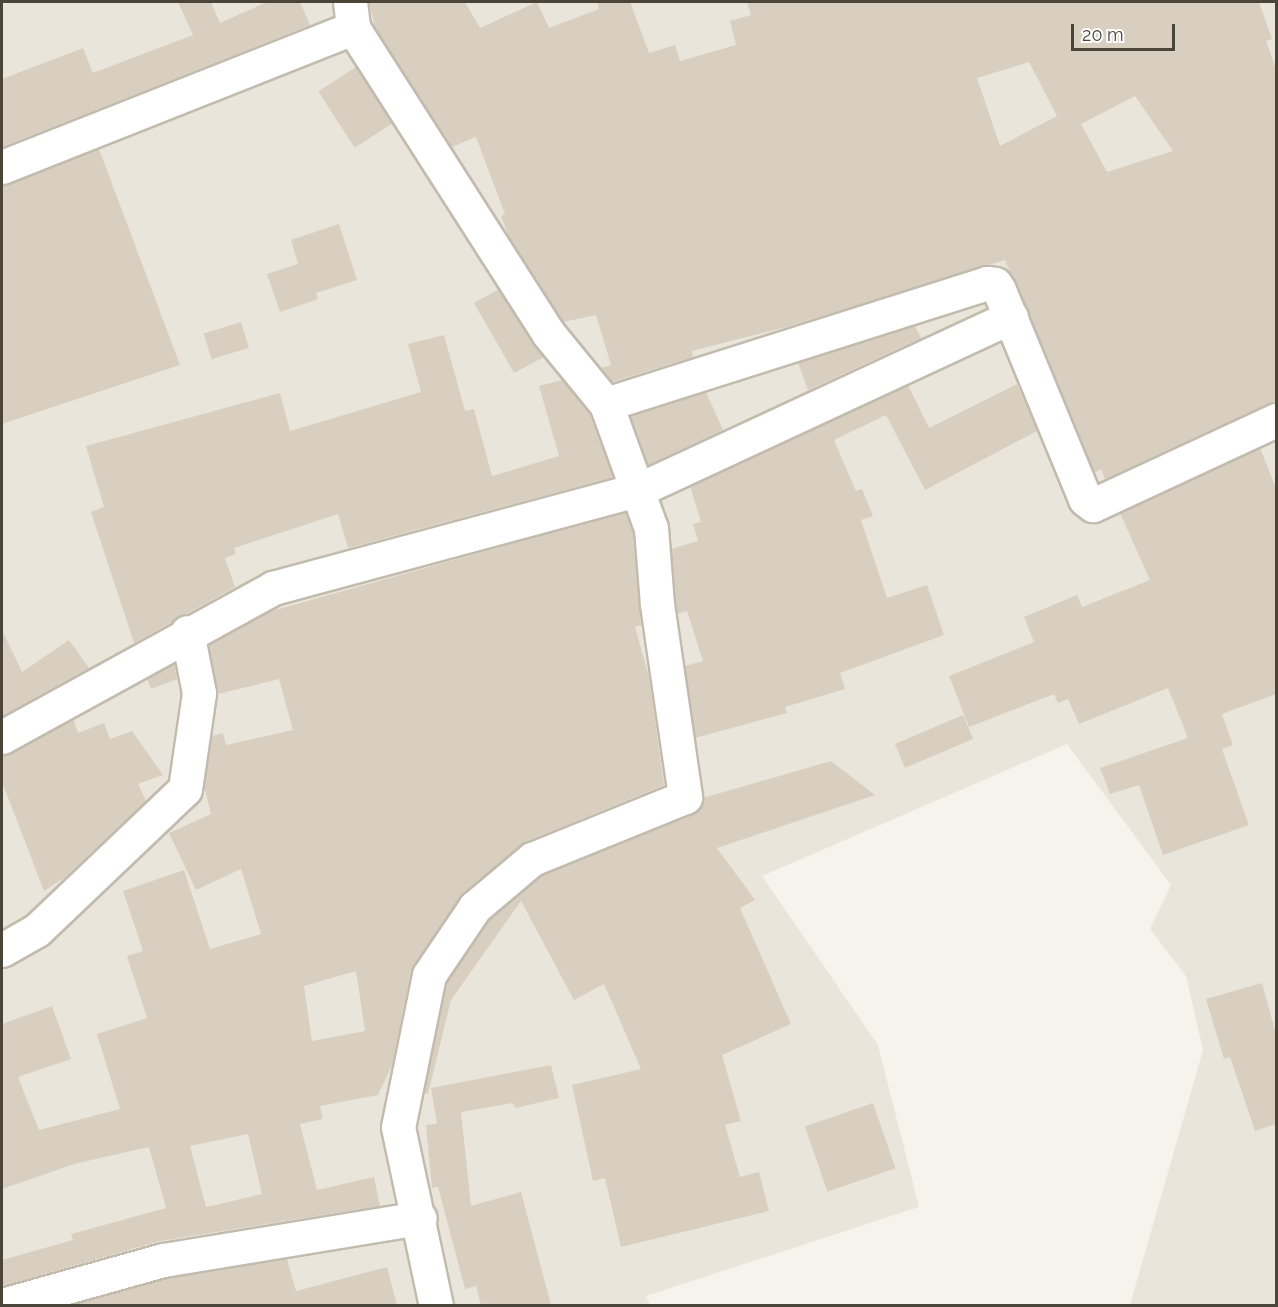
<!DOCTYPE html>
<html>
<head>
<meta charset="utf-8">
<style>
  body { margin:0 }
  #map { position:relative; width:1278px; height:1307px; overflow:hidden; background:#f6f3ec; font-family:Raleway,sans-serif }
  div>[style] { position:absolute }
  .residential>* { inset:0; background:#eae5da }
  .building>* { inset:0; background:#d8cfc1; transform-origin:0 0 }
  .roads { filter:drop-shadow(2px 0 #c2bbae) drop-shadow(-2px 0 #c2bbae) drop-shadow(0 2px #c2bbae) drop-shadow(0 -2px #c2bbae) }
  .minor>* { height:33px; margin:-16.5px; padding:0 16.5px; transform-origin:16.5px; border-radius:16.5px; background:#fff }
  span { translate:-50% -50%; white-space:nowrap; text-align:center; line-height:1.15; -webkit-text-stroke:4.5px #fff; paint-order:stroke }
  .frame { position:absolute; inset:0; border:3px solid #4b4439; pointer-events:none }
  .scale { position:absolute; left:1071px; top:24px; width:104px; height:27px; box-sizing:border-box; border:3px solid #4b4439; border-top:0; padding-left:8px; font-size:18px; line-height:21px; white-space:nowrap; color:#4b4439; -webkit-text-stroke:4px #fff; paint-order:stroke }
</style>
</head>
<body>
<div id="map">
  <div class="residential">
    <i style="clip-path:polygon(2px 2px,1276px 2px,1276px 1305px,1130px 1305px,1203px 1050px,1186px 976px,1150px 929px,1171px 885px,1067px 744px,762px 876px,878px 1045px,919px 1207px,646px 1296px,650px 1305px,2px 1306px)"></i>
  </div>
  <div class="building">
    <i style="clip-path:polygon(178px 2px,211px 2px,220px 23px,267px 2px,300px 2px,310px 25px,2px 147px,2px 79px,83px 48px,93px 73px,193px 35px)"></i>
    <i style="clip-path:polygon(evenodd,369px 2px,465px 2px,480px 28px,537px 2px,549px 28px,599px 9px,597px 2px,630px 2px,649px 53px,675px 45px,680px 61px,736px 45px,730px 21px,751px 15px,747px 2px,1259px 2px,1272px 39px,1266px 41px,1276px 69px,1276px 400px,1105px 479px,1101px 469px,1094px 473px,1005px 260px,786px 327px,692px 351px,693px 357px,612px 382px,601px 368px,611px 365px,596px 315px,563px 322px,509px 237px,501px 216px,505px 214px,476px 137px,452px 147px,375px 28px,369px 2px,1029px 62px,1057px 116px,1000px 146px,977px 78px,1029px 62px,369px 2px,1135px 96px,1173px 151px,1107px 172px,1081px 124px,1135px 96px)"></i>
    <i style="left:356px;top:67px;width:67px;height:45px;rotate:57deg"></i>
    <i style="clip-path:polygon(99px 149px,180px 365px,2px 424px,2px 185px)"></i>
    <i style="clip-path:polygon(339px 224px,357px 280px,316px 293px,318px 299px,280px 312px,267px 274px,298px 264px,291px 240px)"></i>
    <i style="clip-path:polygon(498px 290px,544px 357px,514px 373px,474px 303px)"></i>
    <i style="left:241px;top:322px;width:27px;height:39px;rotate:73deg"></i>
    <i style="clip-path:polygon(915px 326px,921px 338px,808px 390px,798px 363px)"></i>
    <i style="clip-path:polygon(444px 335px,465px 411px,474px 409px,492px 476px,559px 456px,539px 386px,562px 380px,589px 413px,613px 477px,348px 548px,338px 514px,234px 548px,236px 554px,225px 558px,235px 587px,134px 643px,91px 512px,104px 507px,86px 446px,280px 393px,290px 431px,421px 392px,408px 344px)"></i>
    <i style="clip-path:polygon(1017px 384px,1037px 431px,925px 490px,886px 415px,834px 440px,856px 491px,862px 489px,873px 516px,861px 520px,887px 598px,927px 585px,944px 635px,840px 673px,845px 689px,785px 707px,787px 713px,695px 738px,685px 666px,703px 661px,687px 611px,677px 614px,671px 549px,698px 541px,693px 524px,701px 522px,690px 486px,908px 385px,929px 428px)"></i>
    <i style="clip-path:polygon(706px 392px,723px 430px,648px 465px,630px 416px)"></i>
    <i style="clip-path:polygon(1260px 448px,1276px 488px,1276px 694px,1222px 714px,1233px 745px,1222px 749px,1249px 825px,1163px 855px,1139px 785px,1110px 794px,1100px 768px,1188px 738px,1168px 688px,1079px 724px,1068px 699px,1058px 703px,1054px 694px,969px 727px,949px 676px,1034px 642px,1024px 617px,1077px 595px,1082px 607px,1150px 580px,1120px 513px)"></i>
    <i style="clip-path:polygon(evenodd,625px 512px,633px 532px,641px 625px,635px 627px,649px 677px,664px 785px,525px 842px,463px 893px,411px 971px,392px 1065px,378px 1095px,320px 1106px,323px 1119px,300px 1124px,317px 1190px,374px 1177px,380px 1206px,160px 1241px,2px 1286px,2px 1260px,73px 1240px,71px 1234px,166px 1208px,149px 1147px,74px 1164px,2px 1189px,2px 1024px,52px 1006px,71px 1059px,18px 1077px,39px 1130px,120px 1109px,97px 1034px,147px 1018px,127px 956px,143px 951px,123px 891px,184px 870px,210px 949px,261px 934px,241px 869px,196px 890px,169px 833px,211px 814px,204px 786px,212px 736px,223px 733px,226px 745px,293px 730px,279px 679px,218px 694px,209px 645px,268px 612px,625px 512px,356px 971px,365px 1031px,312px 1041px,304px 986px,356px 971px,625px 512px,248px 1134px,262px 1194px,206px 1207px,190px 1146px,248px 1134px)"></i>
    <i style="clip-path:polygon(2px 630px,22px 672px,69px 640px,89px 668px,2px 716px)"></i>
    <i style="clip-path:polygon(174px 664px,177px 679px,151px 689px,147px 679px)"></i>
    <i style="left:963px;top:715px;width:26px;height:74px;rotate:67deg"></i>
    <i style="clip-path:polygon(73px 719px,78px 733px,104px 723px,110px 739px,132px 731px,163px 775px,138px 784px,146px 801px,65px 877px,44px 891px,2px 782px,2px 756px)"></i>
    <i style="clip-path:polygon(831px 761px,875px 795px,717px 848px,755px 900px,740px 908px,791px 1024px,722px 1055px,741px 1121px,725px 1125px,740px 1177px,759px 1172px,769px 1211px,621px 1247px,605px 1178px,593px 1181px,572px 1085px,641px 1069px,604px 984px,574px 1000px,521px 901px,451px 1000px,428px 1094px,424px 1093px,447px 982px,489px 920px,542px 875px,692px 814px,703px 798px)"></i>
    <i style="clip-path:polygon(1262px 983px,1276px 1034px,1276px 1124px,1255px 1131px,1230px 1057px,1224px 1059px,1206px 999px)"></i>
    <i style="clip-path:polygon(551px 1065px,559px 1098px,515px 1108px,513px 1103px,461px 1112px,471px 1206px,521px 1192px,551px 1305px,481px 1305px,476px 1286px,465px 1289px,438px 1187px,432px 1188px,426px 1125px,437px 1124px,431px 1088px)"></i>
    <i style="left:873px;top:1103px;width:69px;height:72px;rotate:71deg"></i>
    <i style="clip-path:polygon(287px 1259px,296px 1291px,387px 1267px,397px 1305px,70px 1305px,167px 1278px)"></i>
  </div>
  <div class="roads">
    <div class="minor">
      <i style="left:350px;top:2px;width:26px;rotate:83deg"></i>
      <i style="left:353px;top:28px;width:362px;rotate:57.4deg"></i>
      <i style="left:548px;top:333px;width:92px;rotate:50.8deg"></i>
      <i style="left:606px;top:404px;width:132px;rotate:70.1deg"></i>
      <i style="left:651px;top:528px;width:76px;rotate:85.5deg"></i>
      <i style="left:657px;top:604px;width:195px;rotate:81.7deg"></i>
      <i style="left:685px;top:797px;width:165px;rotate:157.9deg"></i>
      <i style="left:532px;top:859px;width:75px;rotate:139.9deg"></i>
      <i style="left:475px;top:907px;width:82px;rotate:124.1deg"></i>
      <i style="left:429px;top:975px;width:155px;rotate:101.5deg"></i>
      <i style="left:398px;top:1127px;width:183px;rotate:78deg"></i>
      <i style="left:2px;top:167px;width:378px;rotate:-21.6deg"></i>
      <i style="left:606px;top:404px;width:400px;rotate:-17.6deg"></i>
      <i style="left:987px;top:283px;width:8px;rotate:7deg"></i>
      <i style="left:995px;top:284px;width:7px;rotate:56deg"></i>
      <i style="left:999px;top:290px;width:226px;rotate:67.6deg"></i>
      <i style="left:1085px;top:499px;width:10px;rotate:37deg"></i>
      <i style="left:1093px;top:505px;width:202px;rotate:-24.9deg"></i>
      <i style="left:2px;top:737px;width:309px;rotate:-28.8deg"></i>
      <i style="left:273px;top:588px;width:380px;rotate:-15.1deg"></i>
      <i style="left:640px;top:489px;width:409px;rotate:-24.9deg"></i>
      <i style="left:2px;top:950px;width:40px;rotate:-29.7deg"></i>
      <i style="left:37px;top:930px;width:204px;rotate:-43.6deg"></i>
      <i style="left:185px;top:789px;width:97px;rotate:-81.7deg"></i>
      <i style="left:199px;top:693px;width:62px;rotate:-101.1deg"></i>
      <i style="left:2px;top:1305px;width:167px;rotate:-15.6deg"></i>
      <i style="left:163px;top:1260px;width:260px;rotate:-9.3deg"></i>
    </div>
  </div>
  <div class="frame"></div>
  <div class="scale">20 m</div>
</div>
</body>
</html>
